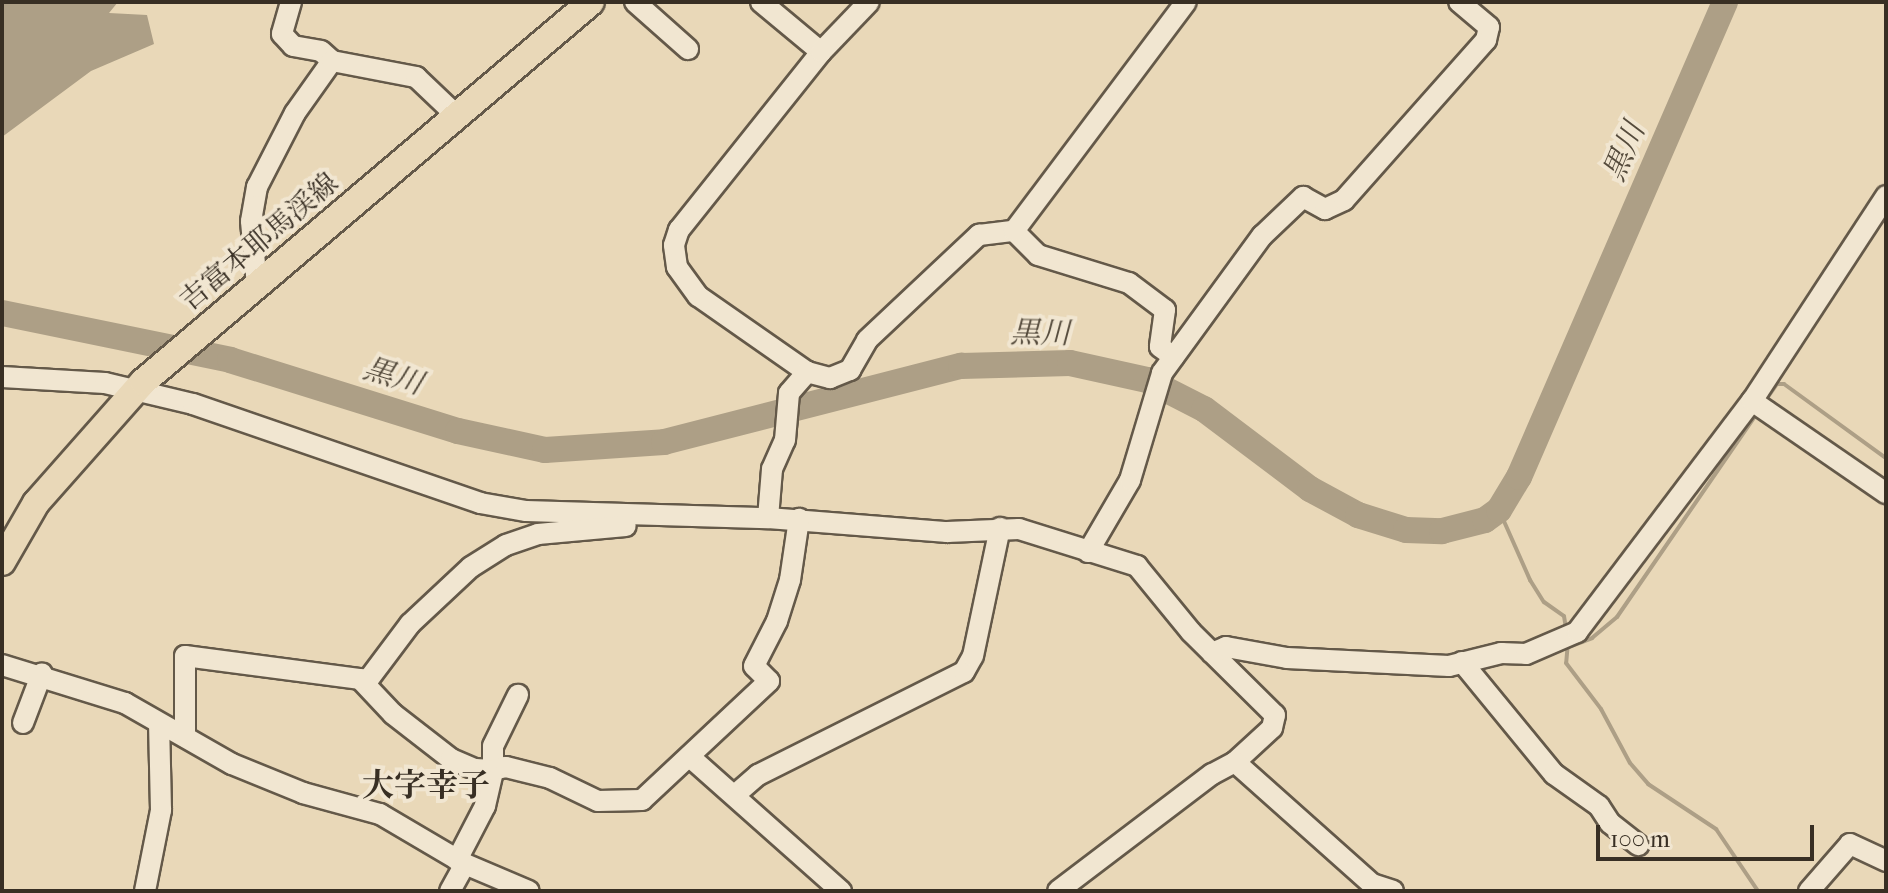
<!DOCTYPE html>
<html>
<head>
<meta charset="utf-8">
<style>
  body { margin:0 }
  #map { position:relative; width:1888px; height:893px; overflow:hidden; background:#e9d8b8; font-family:"IM FELL French Canon","Noto Serif JP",serif }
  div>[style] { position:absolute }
  .water>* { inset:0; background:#ad9f86 }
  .stream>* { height:4px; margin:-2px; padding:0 2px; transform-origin:2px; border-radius:2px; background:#ad9f86 }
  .river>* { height:26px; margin:-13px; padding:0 13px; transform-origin:13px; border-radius:13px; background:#ad9f86 }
  .roads { filter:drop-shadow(2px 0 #645949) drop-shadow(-2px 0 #645949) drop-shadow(0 2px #645949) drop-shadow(0 -2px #645949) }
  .minor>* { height:20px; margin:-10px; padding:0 10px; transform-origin:10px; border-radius:10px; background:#f1e6d1 }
  .major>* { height:26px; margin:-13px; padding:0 13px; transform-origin:13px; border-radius:13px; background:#e9d8b8 }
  span { translate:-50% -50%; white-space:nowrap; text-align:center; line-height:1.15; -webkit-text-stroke:8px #f1e6d1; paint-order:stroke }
  .street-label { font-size:28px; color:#382f24 }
  .water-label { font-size:30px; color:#554b3c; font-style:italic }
  .quarter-label { font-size:32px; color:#382f24; font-weight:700 }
  .frame { position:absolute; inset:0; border:4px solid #382f24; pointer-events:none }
  .scale { position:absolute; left:1596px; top:825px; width:218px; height:36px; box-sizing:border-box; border:4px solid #382f24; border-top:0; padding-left:10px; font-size:24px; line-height:28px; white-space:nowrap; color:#382f24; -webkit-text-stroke:6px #f1e6d1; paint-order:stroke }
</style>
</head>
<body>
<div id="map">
  <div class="water">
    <i style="clip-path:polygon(2px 2px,118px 2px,109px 13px,147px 15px,154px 44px,91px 71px,2px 137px)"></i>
  </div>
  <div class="stream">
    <i style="left:1765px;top:401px;width:21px;rotate:-55deg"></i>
    <i style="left:1777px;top:384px;width:7px"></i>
    <i style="left:1784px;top:384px;width:126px;rotate:36deg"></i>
    <i style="left:1499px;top:510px;width:77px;rotate:66.1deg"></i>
    <i style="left:1530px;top:580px;width:26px;rotate:58deg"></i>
    <i style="left:1544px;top:602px;width:24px;rotate:35deg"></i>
    <i style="left:1564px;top:616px;width:13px;rotate:81deg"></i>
    <i style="left:1568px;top:642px;width:21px;rotate:95deg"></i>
    <i style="left:1566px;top:663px;width:58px;rotate:52.7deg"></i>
    <i style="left:1601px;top:709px;width:61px;rotate:61.8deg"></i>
    <i style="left:1630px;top:763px;width:28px;rotate:49deg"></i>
    <i style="left:1648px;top:784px;width:82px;rotate:33.5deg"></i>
    <i style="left:1716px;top:829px;width:75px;rotate:55.9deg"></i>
    <i style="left:1569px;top:647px;width:25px;rotate:-21deg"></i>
    <i style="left:1592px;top:638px;width:33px;rotate:-40deg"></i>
    <i style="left:1617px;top:617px;width:249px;rotate:-55.5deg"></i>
  </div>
  <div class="river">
    <i style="left:2px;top:313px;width:233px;rotate:11.6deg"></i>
    <i style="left:230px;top:360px;width:239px;rotate:17.3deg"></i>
    <i style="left:458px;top:431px;width:89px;rotate:12.3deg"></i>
    <i style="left:545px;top:450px;width:119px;rotate:-3.8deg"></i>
    <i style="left:664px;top:442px;width:307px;rotate:-14.4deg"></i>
    <i style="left:961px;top:366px;width:109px;rotate:-1.6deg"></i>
    <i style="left:1070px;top:363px;width:79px;rotate:12.4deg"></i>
    <i style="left:1147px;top:380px;width:64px;rotate:27deg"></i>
    <i style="left:1204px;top:409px;width:133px;rotate:37deg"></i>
    <i style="left:1310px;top:489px;width:55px;rotate:28.4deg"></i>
    <i style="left:1358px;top:515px;width:50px;rotate:17.4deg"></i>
    <i style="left:1406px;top:530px;width:36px;rotate:2deg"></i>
    <i style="left:1442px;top:531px;width:44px;rotate:-14.3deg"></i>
    <i style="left:1485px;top:520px;width:17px;rotate:-36deg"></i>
    <i style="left:1499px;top:510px;width:39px;rotate:-59deg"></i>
    <i style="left:1519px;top:477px;width:518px;rotate:-66.55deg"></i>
  </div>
  <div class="roads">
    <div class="minor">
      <i style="left:291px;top:2px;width:33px;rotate:106deg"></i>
      <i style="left:282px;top:34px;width:16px;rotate:47deg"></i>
      <i style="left:293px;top:46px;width:28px;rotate:10deg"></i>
      <i style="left:321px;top:51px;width:15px;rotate:42deg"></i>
      <i style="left:635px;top:2px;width:71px;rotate:41.6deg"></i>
      <i style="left:761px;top:2px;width:78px;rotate:39.8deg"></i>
      <i style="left:1014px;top:231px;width:34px;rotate:45deg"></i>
      <i style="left:1038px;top:255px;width:95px;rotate:17.1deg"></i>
      <i style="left:1129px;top:283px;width:45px;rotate:36.9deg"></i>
      <i style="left:1165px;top:310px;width:37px;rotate:98deg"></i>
      <i style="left:1160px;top:347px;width:17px;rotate:36deg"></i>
      <i style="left:257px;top:285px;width:64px;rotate:-95.4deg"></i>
      <i style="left:251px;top:221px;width:35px;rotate:-80deg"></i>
      <i style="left:257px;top:187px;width:83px;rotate:-62.8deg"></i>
      <i style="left:295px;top:113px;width:64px;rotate:-54.6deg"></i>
      <i style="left:332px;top:61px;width:86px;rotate:10.8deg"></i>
      <i style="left:416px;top:77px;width:57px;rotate:43.6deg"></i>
      <i style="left:807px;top:372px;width:133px;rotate:-145.1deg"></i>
      <i style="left:698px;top:296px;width:36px;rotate:-126deg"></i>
      <i style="left:677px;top:267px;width:22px;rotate:-98deg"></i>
      <i style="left:674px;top:245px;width:16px;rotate:-72deg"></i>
      <i style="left:679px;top:230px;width:228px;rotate:-51.4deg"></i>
      <i style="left:821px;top:52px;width:69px;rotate:-46.2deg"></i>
      <i style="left:2px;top:377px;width:103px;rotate:3.3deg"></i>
      <i style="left:105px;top:383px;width:90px;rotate:13.4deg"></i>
      <i style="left:193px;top:404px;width:304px;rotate:19deg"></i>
      <i style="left:480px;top:503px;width:47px;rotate:9.9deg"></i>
      <i style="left:526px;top:511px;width:242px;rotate:1.7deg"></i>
      <i style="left:768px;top:518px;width:180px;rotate:4.5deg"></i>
      <i style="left:947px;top:532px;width:72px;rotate:-2.4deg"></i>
      <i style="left:1019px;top:529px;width:124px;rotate:17.4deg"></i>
      <i style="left:1137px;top:566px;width:85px;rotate:50.7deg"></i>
      <i style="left:1191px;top:632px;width:118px;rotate:44.7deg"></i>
      <i style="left:1275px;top:715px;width:13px;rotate:103deg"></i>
      <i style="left:1272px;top:728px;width:50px;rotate:137.4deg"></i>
      <i style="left:1235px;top:762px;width:26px;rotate:152deg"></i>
      <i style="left:1212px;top:774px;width:193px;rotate:142.8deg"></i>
      <i style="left:1752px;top:401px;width:163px;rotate:34.5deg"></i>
      <i style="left:768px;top:518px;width:49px;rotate:-85.3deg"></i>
      <i style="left:772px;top:469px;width:32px;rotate:-66deg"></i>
      <i style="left:785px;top:440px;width:47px;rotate:-85.1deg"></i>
      <i style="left:789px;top:393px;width:28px;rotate:-49deg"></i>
      <i style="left:807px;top:372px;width:24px;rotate:15deg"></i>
      <i style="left:830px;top:378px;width:22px;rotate:-22deg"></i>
      <i style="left:850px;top:370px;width:34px;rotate:-60deg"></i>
      <i style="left:867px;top:340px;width:154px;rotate:-43.2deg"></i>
      <i style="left:979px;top:235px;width:35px;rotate:-7deg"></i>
      <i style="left:1014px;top:231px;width:286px;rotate:-53.1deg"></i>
      <i style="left:1088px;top:552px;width:83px;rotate:-59.7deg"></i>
      <i style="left:1130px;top:480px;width:112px;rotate:-73.3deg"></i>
      <i style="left:1162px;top:373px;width:170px;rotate:-53.9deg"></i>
      <i style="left:1262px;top:236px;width:57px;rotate:-43.6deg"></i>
      <i style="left:1303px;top:197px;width:25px;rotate:29deg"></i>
      <i style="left:1325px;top:209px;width:21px;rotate:-25deg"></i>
      <i style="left:1344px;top:200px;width:214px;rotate:-48.4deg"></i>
      <i style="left:1486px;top:40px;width:13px;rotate:-77deg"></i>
      <i style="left:1489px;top:27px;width:39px;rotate:-140deg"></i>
      <i style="left:1212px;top:653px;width:15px;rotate:-23deg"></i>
      <i style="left:1226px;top:647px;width:62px;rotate:10.2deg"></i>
      <i style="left:1287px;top:658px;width:162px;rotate:2.8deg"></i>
      <i style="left:1449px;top:666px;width:54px;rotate:-14deg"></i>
      <i style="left:1501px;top:653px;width:25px;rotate:2deg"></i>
      <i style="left:1526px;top:654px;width:56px;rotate:-23.3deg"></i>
      <i style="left:1577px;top:632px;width:290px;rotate:-52.9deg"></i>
      <i style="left:1752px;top:401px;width:245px;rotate:-56.8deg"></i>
      <i style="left:1462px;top:662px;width:145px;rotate:50.6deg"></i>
      <i style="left:1554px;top:774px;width:55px;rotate:35.4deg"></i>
      <i style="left:1599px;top:806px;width:20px;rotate:57deg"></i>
      <i style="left:1610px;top:823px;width:36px;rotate:38deg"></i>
      <i style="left:2px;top:665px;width:129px;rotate:17.2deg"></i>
      <i style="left:125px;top:703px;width:123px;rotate:29.7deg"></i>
      <i style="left:232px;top:764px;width:77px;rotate:22.2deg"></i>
      <i style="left:303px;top:793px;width:80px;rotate:15.3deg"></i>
      <i style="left:380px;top:814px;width:99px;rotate:30.5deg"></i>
      <i style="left:465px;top:864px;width:69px;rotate:22.9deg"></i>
      <i style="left:360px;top:679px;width:48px;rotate:46.7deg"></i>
      <i style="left:393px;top:714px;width:73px;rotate:37.8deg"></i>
      <i style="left:451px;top:759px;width:26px;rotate:23deg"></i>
      <i style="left:475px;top:769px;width:18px;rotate:3deg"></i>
      <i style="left:493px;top:770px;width:24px;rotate:-90deg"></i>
      <i style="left:493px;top:746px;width:57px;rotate:-63.9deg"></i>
      <i style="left:23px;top:723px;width:53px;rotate:-69.2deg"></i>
      <i style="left:185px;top:737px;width:81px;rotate:-90deg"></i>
      <i style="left:185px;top:656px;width:185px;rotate:7.5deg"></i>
      <i style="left:368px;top:680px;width:70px;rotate:-53.1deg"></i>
      <i style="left:410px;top:624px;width:83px;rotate:-43.1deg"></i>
      <i style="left:471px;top:567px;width:41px;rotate:-32.2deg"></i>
      <i style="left:506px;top:545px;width:34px;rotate:-19deg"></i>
      <i style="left:538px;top:534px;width:88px;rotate:-5.2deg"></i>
      <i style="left:690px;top:757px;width:202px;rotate:41.6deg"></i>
      <i style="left:1235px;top:762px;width:183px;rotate:41.7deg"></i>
      <i style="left:1372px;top:884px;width:22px;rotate:18deg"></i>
      <i style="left:736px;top:794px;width:29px;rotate:-41deg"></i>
      <i style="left:758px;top:775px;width:230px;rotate:-26.6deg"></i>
      <i style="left:964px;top:672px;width:18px;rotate:-61deg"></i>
      <i style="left:973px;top:656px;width:131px;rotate:-78.1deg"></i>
      <i style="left:457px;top:860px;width:61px;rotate:-62.6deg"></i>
      <i style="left:485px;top:806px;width:37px;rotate:-77deg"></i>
      <i style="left:493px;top:770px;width:13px;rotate:-13deg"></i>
      <i style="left:506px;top:767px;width:45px;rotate:14deg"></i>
      <i style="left:550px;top:778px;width:53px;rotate:25.6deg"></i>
      <i style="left:598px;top:801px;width:44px;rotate:-1.3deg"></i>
      <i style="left:642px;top:800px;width:174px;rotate:-43.1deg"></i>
      <i style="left:769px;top:681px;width:21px;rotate:-135deg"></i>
      <i style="left:754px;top:666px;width:51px;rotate:-62.9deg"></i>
      <i style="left:777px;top:621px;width:43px;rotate:-72.4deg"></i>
      <i style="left:790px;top:580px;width:62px;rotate:-81.6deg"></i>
      <i style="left:145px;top:891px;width:83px;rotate:-78.8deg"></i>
      <i style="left:161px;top:810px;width:86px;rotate:-91.3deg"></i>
      <i style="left:450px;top:891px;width:31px;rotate:-61deg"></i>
      <i style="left:1809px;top:891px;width:62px;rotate:-48.9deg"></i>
      <i style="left:1850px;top:844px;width:40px;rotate:25deg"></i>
    </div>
    <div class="major">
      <i style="left:2px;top:562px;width:68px;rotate:-60deg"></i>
      <i style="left:36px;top:503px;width:162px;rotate:-48.5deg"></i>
      <i style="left:143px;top:382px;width:587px;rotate:-40.31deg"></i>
    </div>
  </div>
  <div class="street-label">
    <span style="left:259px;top:242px;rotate:-40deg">吉富本耶馬渓線</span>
  </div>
  <div class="water-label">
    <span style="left:1625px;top:152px;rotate:-67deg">黒川</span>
    <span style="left:1040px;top:334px;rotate:1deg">黒川</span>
    <span style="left:393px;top:377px;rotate:17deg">黒川</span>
  </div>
  <div class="quarter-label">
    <span style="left:426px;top:786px">大字幸子</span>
  </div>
  <div class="frame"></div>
  <div class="scale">100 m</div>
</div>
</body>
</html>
